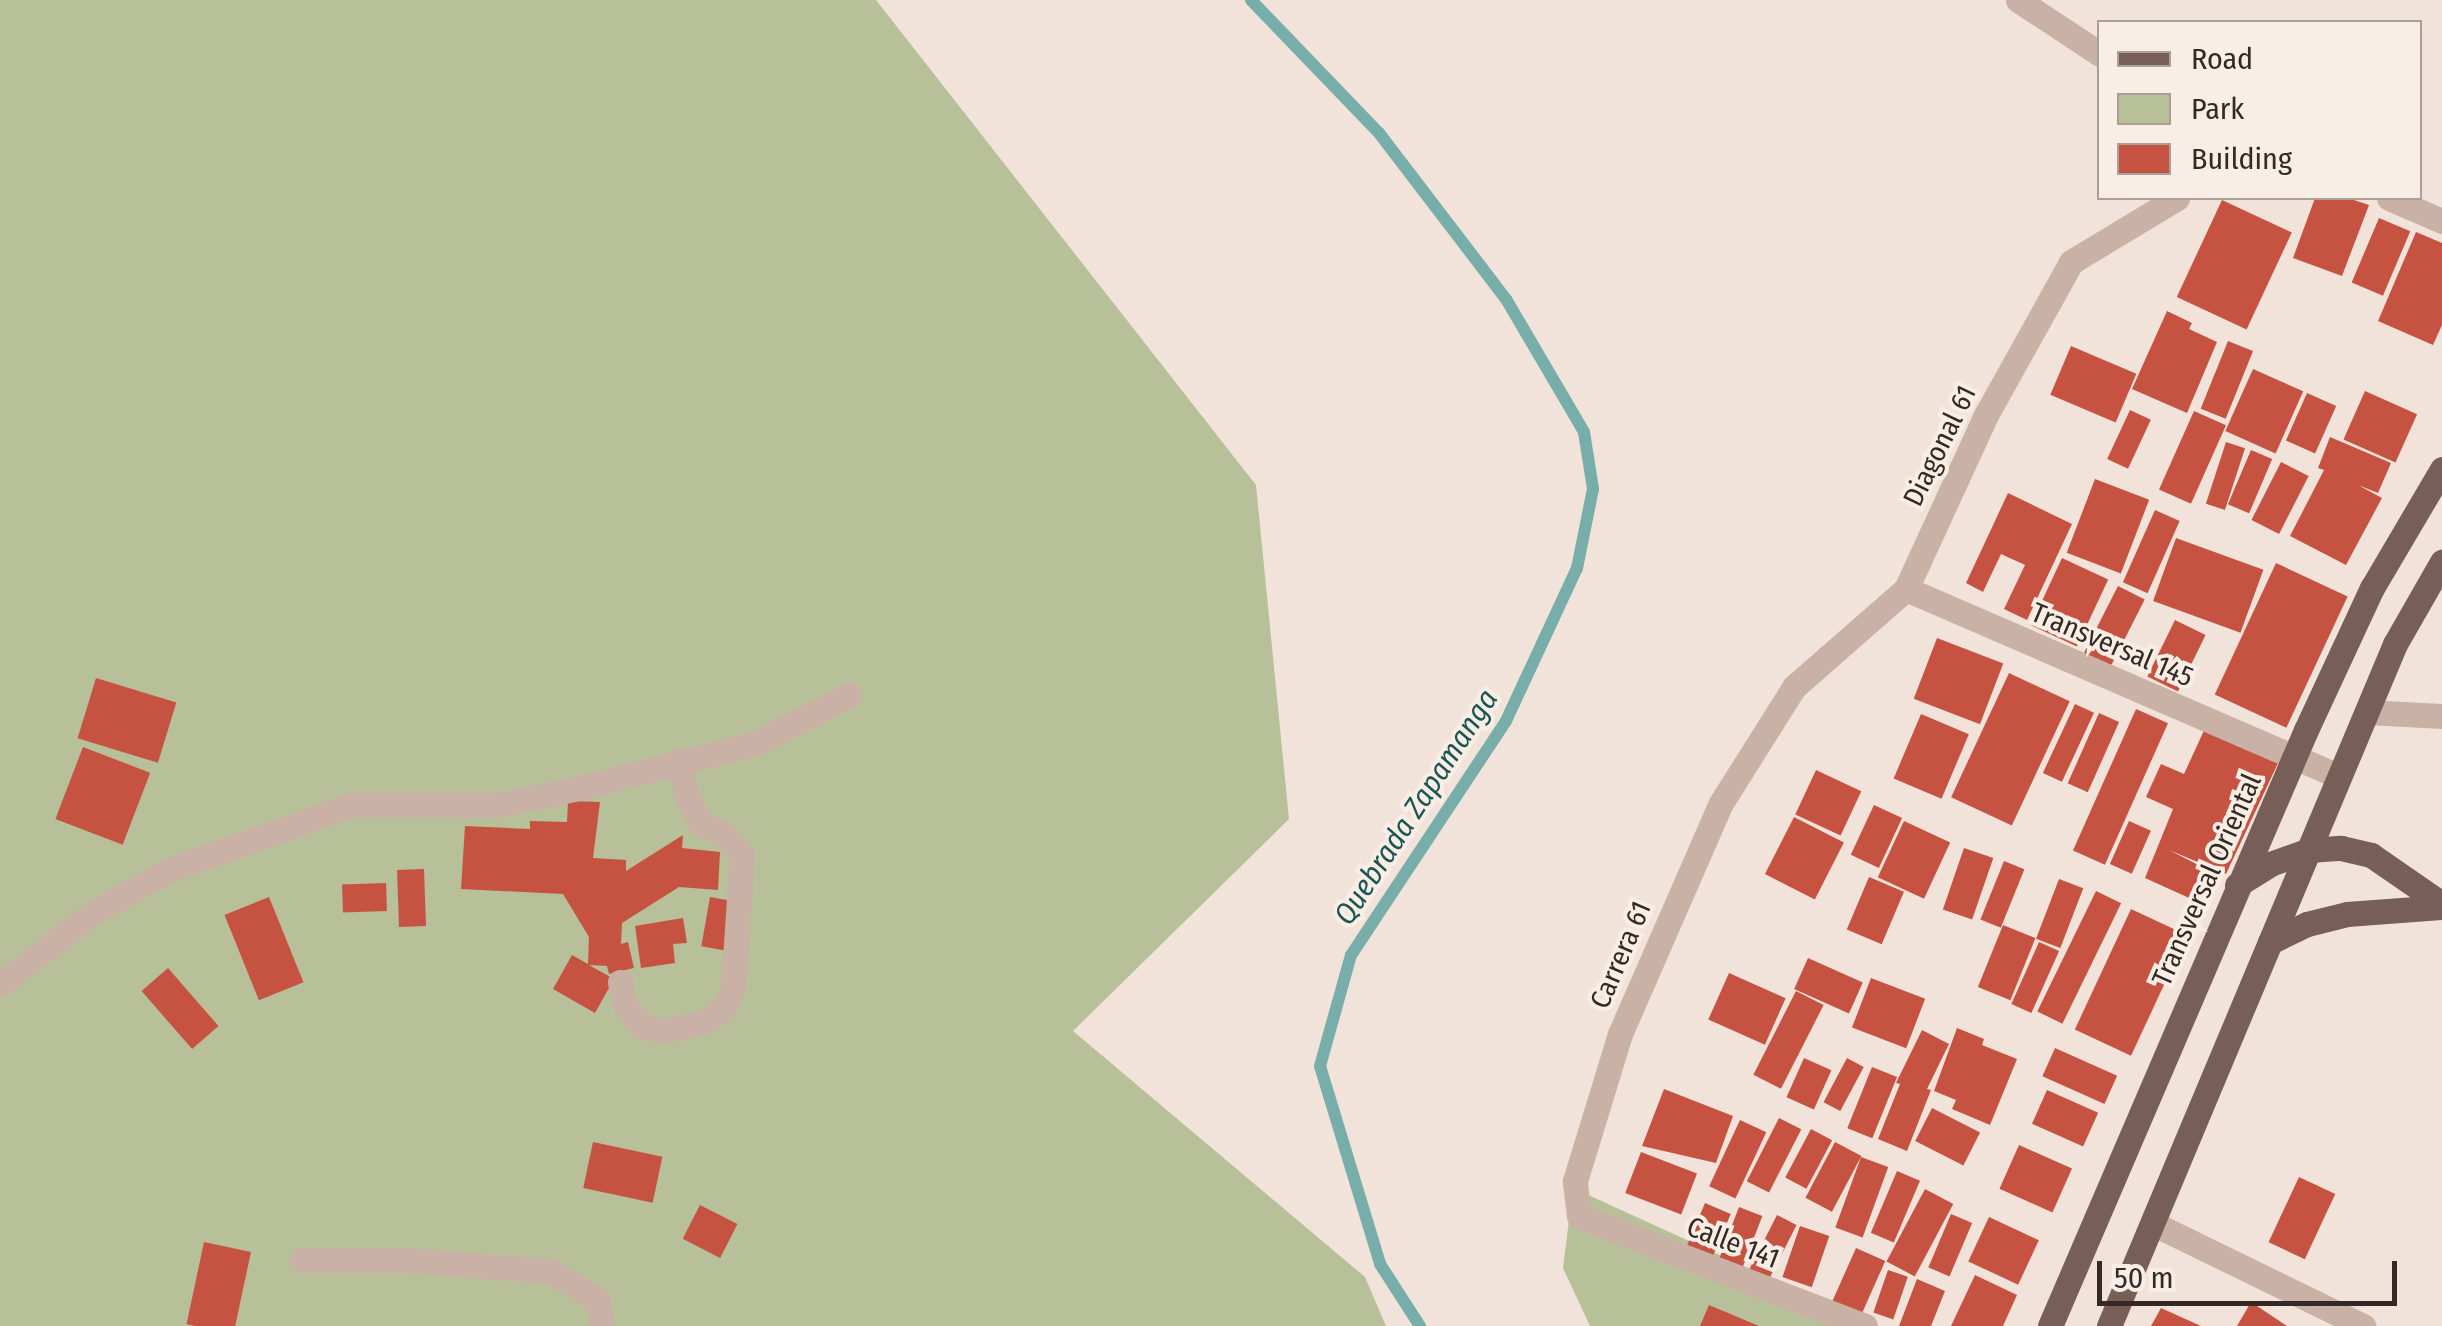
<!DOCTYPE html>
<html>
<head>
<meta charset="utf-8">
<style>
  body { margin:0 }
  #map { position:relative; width:2442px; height:1326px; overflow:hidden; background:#f1e3d9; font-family:"Fira Sans Condensed",sans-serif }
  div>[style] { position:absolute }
  .green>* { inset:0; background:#b7c099 }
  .stream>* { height:12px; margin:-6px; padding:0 6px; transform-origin:6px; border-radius:6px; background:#78aeaa }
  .building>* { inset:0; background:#c65342; transform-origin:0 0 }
  .minor>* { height:25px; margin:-12.5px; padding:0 12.5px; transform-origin:12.5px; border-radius:12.5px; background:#c9b1a5 }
  .major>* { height:25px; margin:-12.5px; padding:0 12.5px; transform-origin:12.5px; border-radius:12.5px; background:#775e57 }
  span { translate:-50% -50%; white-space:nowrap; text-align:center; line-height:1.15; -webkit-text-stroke:8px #f9eee5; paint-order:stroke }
  .street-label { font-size:28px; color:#352926 }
  .water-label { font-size:30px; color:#1c5653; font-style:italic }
  .legend { position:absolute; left:2097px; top:20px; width:325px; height:180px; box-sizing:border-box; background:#f9eee5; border:2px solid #ab9f99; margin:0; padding:12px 18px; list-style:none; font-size:30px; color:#352926 }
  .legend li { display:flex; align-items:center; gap:20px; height:50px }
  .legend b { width:50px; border:2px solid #ab9f99 }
  .scale { position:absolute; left:2097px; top:1261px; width:300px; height:45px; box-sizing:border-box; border:5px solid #352926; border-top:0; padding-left:12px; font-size:30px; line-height:35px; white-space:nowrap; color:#352926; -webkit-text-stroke:8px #f9eee5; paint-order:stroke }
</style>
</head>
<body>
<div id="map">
  <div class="green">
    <i style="clip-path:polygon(0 0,876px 0,1256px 485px,1289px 819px,1073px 1031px,1365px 1277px,1386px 1326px,0 1326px)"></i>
    <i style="clip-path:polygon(1573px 1188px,1875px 1326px,1590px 1326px,1563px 1268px)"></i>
  </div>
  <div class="stream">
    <i style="left:1251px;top:0;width:185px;rotate:46.1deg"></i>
    <i style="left:1379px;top:133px;width:209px;rotate:52.6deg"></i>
    <i style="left:1506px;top:299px;width:154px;rotate:59.6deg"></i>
    <i style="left:1584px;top:432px;width:58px;rotate:81deg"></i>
    <i style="left:1593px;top:489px;width:81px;rotate:101.4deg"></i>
    <i style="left:1577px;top:568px;width:169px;rotate:114.9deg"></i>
    <i style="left:1506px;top:721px;width:281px;rotate:123.5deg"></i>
    <i style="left:1351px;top:955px;width:115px;rotate:105.6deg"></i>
    <i style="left:1320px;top:1066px;width:207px;rotate:73.1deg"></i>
    <i style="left:1380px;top:1264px;width:74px;rotate:57.2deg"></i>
  </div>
  <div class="building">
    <i style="clip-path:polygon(2315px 198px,2348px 198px,2369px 205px,2342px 276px,2293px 258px)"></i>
    <i style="left:2222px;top:200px;width:77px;height:107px;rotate:25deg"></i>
    <i style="left:2379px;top:218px;width:34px;height:70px;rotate:23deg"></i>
    <i style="clip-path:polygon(2416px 232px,2442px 243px,2442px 325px,2433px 345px,2378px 321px)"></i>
    <i style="clip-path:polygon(2167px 311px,2192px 323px,2189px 329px,2217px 342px,2187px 413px,2132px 389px)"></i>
    <i style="left:2228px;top:341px;width:27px;height:73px;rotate:22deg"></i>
    <i style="left:2071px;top:346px;width:71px;height:53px;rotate:23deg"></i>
    <i style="left:2253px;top:369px;width:55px;height:68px;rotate:24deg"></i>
    <i style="left:2365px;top:391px;width:57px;height:53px;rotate:24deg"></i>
    <i style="left:2307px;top:393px;width:32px;height:52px;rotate:24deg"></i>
    <i style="left:2130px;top:410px;width:23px;height:54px;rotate:25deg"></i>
    <i style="left:2194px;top:411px;width:35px;height:86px;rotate:24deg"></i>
    <i style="clip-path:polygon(2330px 437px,2391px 463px,2378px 493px,2358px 485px,2382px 498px,2346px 565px,2290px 536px,2324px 470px,2318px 468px)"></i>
    <i style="left:2226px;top:442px;width:20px;height:65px;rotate:18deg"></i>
    <i style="left:2251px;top:450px;width:23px;height:59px;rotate:23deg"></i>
    <i style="left:2281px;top:462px;width:31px;height:65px;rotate:27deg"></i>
    <i style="left:2095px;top:479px;width:58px;height:79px;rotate:21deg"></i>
    <i style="clip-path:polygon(2008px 493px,2072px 524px,2027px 620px,2004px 609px,2025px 565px,2001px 554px,1983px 592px,1966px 583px)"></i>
    <i style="left:2155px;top:510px;width:27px;height:79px;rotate:24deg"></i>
    <i style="left:2176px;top:538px;width:93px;height:67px;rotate:20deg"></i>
    <i style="left:2062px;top:558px;width:51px;height:74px;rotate:25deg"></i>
    <i style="left:2276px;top:563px;width:79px;height:145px;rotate:25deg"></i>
    <i style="left:2118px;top:586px;width:30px;height:79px;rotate:27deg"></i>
    <i style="left:2175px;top:620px;width:34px;height:63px;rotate:26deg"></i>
    <i style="left:1937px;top:638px;width:71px;height:65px;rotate:21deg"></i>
    <i style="left:2009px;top:673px;width:67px;height:137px;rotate:25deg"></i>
    <i style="left:96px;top:678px;width:84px;height:63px;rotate:17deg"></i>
    <i style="left:2075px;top:704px;width:21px;height:76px;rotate:25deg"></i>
    <i style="left:2136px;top:709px;width:35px;height:155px;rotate:24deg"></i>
    <i style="left:2099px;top:713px;width:22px;height:77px;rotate:24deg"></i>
    <i style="left:1921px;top:714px;width:52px;height:70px;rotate:23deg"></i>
    <i style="clip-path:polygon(2206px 726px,2279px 761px,2226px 874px,2169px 850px,2212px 872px,2198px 902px,2145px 878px,2173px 809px,2146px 797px,2161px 764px,2184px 774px)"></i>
    <i style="left:83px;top:747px;width:72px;height:77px;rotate:21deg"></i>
    <i style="left:1816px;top:770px;width:50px;height:49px;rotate:25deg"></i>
    <i style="clip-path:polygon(568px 801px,600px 802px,593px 858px,626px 860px,626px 871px,683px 835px,682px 848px,720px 852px,718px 890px,679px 887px,622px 923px,621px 944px,628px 942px,634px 968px,609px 974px,607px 966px,589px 965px,614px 979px,595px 1013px,553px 989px,572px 955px,588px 964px,589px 937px,563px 894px,461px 889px,465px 826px,530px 829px,530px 821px,567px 822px)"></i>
    <i style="left:1874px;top:805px;width:31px;height:55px;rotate:25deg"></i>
    <i style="left:1794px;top:817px;width:56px;height:64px;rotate:27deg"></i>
    <i style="left:1904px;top:821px;width:51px;height:62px;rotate:25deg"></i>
    <i style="left:2129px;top:821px;width:24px;height:47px;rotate:24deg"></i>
    <i style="left:1964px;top:848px;width:31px;height:65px;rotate:19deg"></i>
    <i style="left:2004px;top:861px;width:22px;height:63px;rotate:22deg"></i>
    <i style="left:424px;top:869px;width:57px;height:27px;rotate:88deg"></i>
    <i style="left:1869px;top:877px;width:38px;height:57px;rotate:23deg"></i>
    <i style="left:2059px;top:879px;width:26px;height:64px;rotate:21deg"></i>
    <i style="left:386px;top:883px;width:28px;height:44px;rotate:88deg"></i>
    <i style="left:2096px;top:891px;width:28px;height:134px;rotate:26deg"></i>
    <i style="left:269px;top:897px;width:92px;height:48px;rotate:68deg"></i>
    <i style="left:710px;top:897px;width:27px;height:50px;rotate:10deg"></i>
    <i style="left:2131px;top:909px;width:62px;height:133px;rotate:25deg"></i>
    <i style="clip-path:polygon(683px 918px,687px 943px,673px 944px,675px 963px,641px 968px,635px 926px)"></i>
    <i style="left:2003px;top:925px;width:35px;height:67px;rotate:22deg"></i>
    <i style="left:2039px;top:942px;width:22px;height:68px;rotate:24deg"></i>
    <i style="left:1808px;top:958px;width:60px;height:34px;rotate:24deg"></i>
    <i style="left:168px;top:968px;width:77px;height:35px;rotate:49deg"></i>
    <i style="left:1729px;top:973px;width:62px;height:51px;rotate:24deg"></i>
    <i style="left:1871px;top:978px;width:58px;height:53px;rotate:21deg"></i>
    <i style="left:1796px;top:991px;width:31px;height:94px;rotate:27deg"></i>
    <i style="clip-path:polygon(1957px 1028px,1984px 1039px,1982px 1045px,2017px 1059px,1990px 1125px,1952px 1109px,1956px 1100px,1934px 1091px)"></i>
    <i style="clip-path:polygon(1922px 1030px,1949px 1044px,1927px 1089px,1931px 1090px,1907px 1151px,1878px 1139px,1900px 1084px,1896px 1083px)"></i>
    <i style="left:2055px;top:1048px;width:68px;height:31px;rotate:24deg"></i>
    <i style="left:1804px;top:1058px;width:30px;height:43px;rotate:24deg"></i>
    <i style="left:1847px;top:1058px;width:19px;height:50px;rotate:28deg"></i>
    <i style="left:1872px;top:1067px;width:27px;height:66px;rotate:22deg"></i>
    <i style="clip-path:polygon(1664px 1089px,1733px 1116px,1716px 1163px,1642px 1146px)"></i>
    <i style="left:2047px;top:1090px;width:56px;height:37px;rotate:24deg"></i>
    <i style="left:1932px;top:1108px;width:54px;height:37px;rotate:27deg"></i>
    <i style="left:1779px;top:1118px;width:25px;height:71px;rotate:27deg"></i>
    <i style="left:1740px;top:1120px;width:29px;height:73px;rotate:25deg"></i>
    <i style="left:1811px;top:1129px;width:24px;height:55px;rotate:28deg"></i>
    <i style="left:593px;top:1142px;width:71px;height:47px;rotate:12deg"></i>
    <i style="left:1835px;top:1142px;width:30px;height:63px;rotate:28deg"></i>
    <i style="left:2019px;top:1145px;width:58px;height:48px;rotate:24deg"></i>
    <i style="left:1641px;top:1152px;width:60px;height:44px;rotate:21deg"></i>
    <i style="left:1861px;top:1157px;width:29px;height:75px;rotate:20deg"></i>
    <i style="left:1897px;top:1171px;width:25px;height:67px;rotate:23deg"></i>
    <i style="left:2299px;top:1177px;width:40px;height:72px;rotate:25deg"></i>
    <i style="left:1925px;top:1189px;width:32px;height:82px;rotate:28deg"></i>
    <i style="left:1705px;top:1203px;width:28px;height:56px;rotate:23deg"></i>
    <i style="left:700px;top:1205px;width:42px;height:38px;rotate:27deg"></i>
    <i style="left:1739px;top:1207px;width:25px;height:56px;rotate:21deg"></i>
    <i style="left:1951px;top:1214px;width:23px;height:58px;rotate:23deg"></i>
    <i style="left:1777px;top:1215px;width:22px;height:64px;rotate:27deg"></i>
    <i style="left:1989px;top:1217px;width:55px;height:49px;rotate:25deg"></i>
    <i style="left:1800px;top:1226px;width:31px;height:54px;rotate:19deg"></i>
    <i style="left:204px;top:1242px;width:48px;height:84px;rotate:12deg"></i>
    <i style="left:1856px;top:1248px;width:32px;height:61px;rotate:24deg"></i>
    <i style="left:1888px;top:1270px;width:21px;height:45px;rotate:19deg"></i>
    <i style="clip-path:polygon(1975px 1275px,2017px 1295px,2003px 1326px,1951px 1326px)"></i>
    <i style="clip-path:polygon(1917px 1279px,1945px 1291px,1931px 1326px,1899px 1326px)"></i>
    <i style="clip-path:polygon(2251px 1302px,2287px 1326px,2237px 1326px)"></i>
    <i style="clip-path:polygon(1709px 1305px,1759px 1326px,1700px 1326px)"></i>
    <i style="clip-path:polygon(2161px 1308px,2201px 1326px,2151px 1326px)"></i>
  </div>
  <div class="minor">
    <i style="left:2018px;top:0;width:98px;rotate:33.4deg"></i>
    <i style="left:2389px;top:198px;width:58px;rotate:23.5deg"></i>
    <i style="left:1906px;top:589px;width:472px;rotate:23.4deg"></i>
    <i style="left:2367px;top:712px;width:75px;rotate:3.1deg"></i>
    <i style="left:620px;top:982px;width:21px;rotate:79deg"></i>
    <i style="left:624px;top:1003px;width:28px;rotate:55deg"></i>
    <i style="left:640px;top:1026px;width:25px;rotate:12deg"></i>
    <i style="left:664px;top:1031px;width:44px;rotate:-13.1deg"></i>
    <i style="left:707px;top:1021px;width:20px;rotate:-37deg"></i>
    <i style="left:723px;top:1009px;width:24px;rotate:-66deg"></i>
    <i style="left:733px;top:987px;width:132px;rotate:-86.1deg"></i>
    <i style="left:742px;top:855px;width:29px;rotate:-131deg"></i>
    <i style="left:723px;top:833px;width:24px;rotate:-158deg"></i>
    <i style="left:701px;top:824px;width:33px;rotate:-117deg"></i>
    <i style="left:686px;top:795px;width:36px;rotate:-100deg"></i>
    <i style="left:0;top:984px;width:118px;rotate:-37.5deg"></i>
    <i style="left:94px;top:912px;width:86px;rotate:-29.2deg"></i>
    <i style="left:169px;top:870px;width:193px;rotate:-19.7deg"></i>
    <i style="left:351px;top:805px;width:148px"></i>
    <i style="left:499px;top:805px;width:91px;rotate:-12.1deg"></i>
    <i style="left:588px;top:786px;width:173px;rotate:-14.4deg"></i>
    <i style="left:756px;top:743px;width:105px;rotate:-27.3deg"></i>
    <i style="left:2154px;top:1224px;width:233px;rotate:26deg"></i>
    <i style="left:302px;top:1260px;width:104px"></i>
    <i style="left:406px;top:1260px;width:144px;rotate:4.4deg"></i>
    <i style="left:550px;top:1271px;width:56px;rotate:31.1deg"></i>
    <i style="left:598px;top:1300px;width:26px;rotate:83deg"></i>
    <i style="left:1865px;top:1326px;width:306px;rotate:-159deg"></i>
    <i style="left:1579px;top:1216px;width:35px;rotate:-97deg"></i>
    <i style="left:1575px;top:1181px;width:154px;rotate:-73deg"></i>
    <i style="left:1620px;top:1034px;width:252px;rotate:-66.4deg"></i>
    <i style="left:1721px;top:803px;width:137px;rotate:-57.8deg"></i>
    <i style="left:1794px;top:687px;width:149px;rotate:-41.2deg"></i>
    <i style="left:1906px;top:589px;width:192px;rotate:-65.3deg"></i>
    <i style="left:1986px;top:415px;width:175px;rotate:-60.9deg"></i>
    <i style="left:2071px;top:262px;width:124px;rotate:-31.1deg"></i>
  </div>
  <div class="major">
    <i style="left:2237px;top:885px;width:39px;rotate:-32deg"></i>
    <i style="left:2270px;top:864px;width:41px;rotate:-19.7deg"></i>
    <i style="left:2309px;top:850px;width:32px;rotate:-4deg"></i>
    <i style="left:2341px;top:848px;width:31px;rotate:13deg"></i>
    <i style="left:2371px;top:855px;width:86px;rotate:34.6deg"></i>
    <i style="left:2270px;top:942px;width:41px;rotate:-25.9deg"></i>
    <i style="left:2307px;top:924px;width:41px;rotate:-14deg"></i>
    <i style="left:2347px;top:914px;width:95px;rotate:-4.2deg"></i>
    <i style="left:2050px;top:1326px;width:649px;rotate:-66.76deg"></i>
    <i style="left:2306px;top:730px;width:157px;rotate:-65.1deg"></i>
    <i style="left:2372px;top:588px;width:138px;rotate:-59.5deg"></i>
    <i style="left:2109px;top:1326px;width:740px;rotate:-67.25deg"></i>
    <i style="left:2395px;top:644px;width:95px;rotate:-60.2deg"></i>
  </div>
  <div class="street-label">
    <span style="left:1940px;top:446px;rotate:-64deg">Diagonal 61</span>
    <span style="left:2112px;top:645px;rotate:23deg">Transversal 145</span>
    <span style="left:2207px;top:880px;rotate:-66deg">Transversal Oriental</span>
    <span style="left:1621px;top:955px;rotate:-67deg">Carrera 61</span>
    <span style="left:1733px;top:1243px;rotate:21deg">Calle 141</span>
  </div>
  <div class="water-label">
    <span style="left:1416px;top:807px;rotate:-57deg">Quebrada Zapamanga</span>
  </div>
  <ul class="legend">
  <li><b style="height:12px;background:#775e57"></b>Road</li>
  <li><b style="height:28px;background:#b7c099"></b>Park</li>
  <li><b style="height:28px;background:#c65342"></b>Building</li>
  </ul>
  <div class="scale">50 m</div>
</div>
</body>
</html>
